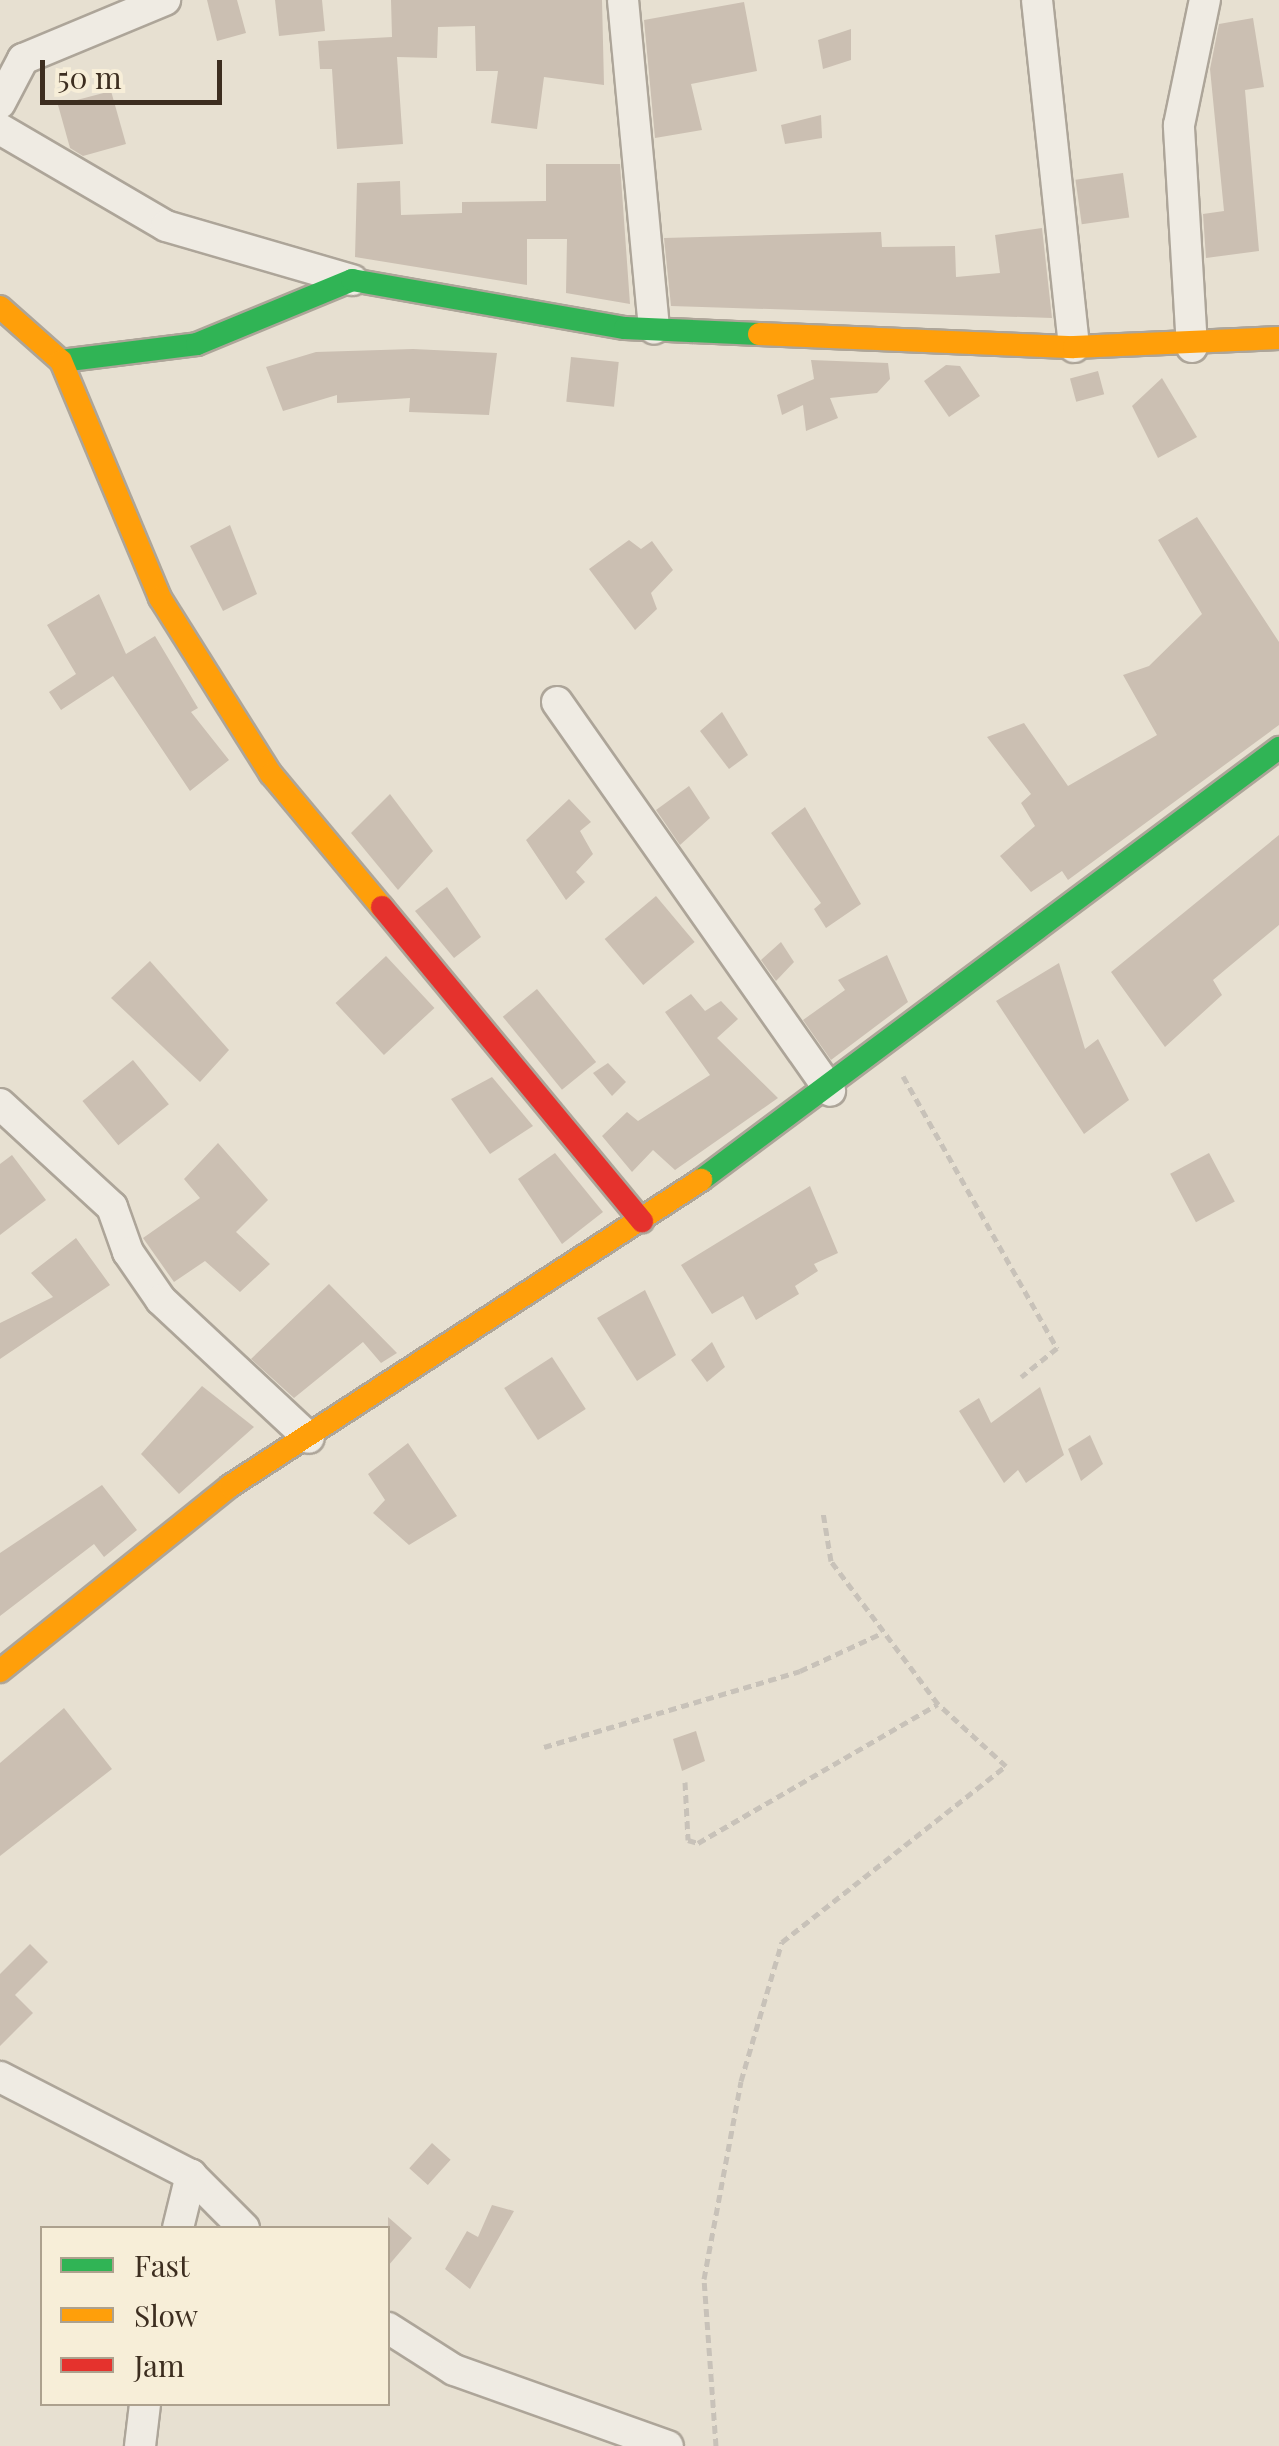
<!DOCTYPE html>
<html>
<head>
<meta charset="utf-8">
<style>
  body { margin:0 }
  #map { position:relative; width:1279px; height:2446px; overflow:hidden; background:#e7e0d1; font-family:"Playfair Display",serif }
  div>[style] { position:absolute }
  .building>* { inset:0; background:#cbbfb2; transform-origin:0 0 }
  .path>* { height:5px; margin-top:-2.5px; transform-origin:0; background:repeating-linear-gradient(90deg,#c8c2b9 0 8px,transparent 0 13px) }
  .roads { filter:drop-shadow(2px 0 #ada599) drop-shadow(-2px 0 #ada599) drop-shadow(0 2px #ada599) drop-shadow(0 -2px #ada599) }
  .street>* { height:30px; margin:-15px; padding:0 15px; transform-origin:15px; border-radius:15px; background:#efebe3 }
  .fast>* { height:22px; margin:-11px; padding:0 11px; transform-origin:11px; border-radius:11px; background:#30b455 }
  .slow>* { height:22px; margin:-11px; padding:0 11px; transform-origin:11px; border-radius:11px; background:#ff9f0a }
  .jam>* { height:22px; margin:-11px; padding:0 11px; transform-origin:11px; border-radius:11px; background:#e5322d }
  span { translate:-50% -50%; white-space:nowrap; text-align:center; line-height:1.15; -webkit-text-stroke:8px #f7eed8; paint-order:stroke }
  .legend { position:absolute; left:40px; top:2226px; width:350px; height:180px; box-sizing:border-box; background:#f7eed8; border:2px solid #ada18e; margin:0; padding:12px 18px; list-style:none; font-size:30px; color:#3d2e20 }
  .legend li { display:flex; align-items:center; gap:20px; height:50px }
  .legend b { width:50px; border:2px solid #ada18e }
  .scale { position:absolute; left:40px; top:60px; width:182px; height:45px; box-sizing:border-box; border:5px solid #3d2e20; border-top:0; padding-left:12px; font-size:30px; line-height:35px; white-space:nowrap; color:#3d2e20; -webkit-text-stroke:8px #f7eed8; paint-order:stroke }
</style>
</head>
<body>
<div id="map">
  <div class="building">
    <i style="clip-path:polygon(207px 0,237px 0,246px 33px,217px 41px)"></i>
    <i style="clip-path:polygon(275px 0,322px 0,325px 31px,279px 36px)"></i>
    <i style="clip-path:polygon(391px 0,602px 0,604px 85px,544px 77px,537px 129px,491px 123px,498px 71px,476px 71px,475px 26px,438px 27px,437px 58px,397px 57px,403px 144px,337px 149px,332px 69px,320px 69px,318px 41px,392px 37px)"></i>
    <i style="clip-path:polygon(744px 2px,757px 71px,691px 84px,702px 130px,655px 138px,644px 20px)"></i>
    <i style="clip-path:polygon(1253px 18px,1264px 87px,1245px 90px,1259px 251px,1206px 258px,1203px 214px,1224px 211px,1210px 69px,1219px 24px)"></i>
    <i style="clip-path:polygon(851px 29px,851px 60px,823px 69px,818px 40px)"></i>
    <i style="clip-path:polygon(111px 91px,126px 144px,83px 156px,70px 148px,58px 105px)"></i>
    <i style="clip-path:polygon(821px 115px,822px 138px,785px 144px,781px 125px)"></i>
    <i style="clip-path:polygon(546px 164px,620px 164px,630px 304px,566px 293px,567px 239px,527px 239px,527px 285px,355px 257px,357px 183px,400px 181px,401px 215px,462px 213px,462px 202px,546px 201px)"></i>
    <i style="left:1123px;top:173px;width:45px;height:48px;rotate:82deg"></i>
    <i style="clip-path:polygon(1042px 228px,1052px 318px,671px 306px,664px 238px,881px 232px,882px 247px,955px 246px,956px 277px,1000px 273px,995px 235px)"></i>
    <i style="clip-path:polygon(413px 349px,497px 353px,489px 415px,409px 412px,410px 398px,337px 403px,337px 395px,283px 411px,266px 367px,316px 352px)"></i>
    <i style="left:571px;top:357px;width:48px;height:45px;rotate:6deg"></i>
    <i style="clip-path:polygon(811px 360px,888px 363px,890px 379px,877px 393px,830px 398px,838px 418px,806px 431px,803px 405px,782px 415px,777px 395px,814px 379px)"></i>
    <i style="clip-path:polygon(946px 365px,960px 366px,980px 396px,949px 417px,924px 381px)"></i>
    <i style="left:1098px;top:371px;width:24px;height:29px;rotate:75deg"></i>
    <i style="clip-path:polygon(1162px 378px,1197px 437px,1158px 458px,1132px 406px)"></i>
    <i style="clip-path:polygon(1197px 517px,1279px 642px,1279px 725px,1068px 880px,1062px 871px,1031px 892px,1000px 856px,1035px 826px,1021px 803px,1031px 794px,987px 737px,1024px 723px,1068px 786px,1157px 735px,1123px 675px,1149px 666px,1202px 614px,1158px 540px)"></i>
    <i style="clip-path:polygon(230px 525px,257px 594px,223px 611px,190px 546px)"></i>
    <i style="clip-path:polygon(629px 540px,641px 549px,652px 541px,673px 570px,651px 593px,657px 609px,635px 630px,589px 569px)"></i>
    <i style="clip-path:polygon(99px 594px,126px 654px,155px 636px,198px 708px,191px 712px,229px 760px,190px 791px,113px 676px,61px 710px,49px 692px,76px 674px,47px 625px)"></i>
    <i style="clip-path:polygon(722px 712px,748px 755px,729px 769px,700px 731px)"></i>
    <i style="clip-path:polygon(689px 786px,710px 818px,680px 845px,656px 810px)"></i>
    <i style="clip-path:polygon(390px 794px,433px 851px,398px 890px,351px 833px)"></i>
    <i style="clip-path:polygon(569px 799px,591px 822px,580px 831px,593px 854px,576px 872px,585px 882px,566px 900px,526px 840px)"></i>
    <i style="clip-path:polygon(805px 807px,861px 904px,826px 928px,814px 909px,821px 903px,771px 833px)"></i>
    <i style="clip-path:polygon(1279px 835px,1279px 925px,1213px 980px,1222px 995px,1165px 1047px,1111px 972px)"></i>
    <i style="clip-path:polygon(447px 887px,481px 937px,454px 958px,415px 911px)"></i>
    <i style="left:656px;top:896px;width:60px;height:67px;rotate:50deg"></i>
    <i style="clip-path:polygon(781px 942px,794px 962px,776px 981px,761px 960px)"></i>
    <i style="clip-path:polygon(887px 955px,908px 1002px,831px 1060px,803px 1020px,845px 990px,838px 980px)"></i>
    <i style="left:386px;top:956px;width:71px;height:69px;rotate:47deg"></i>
    <i style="clip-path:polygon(150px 961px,229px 1050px,200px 1082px,111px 998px)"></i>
    <i style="clip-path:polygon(1059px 963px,1085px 1049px,1098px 1039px,1129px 1100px,1084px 1134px,996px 1001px)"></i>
    <i style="left:537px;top:989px;width:94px;height:44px;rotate:51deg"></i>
    <i style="clip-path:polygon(691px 994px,705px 1011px,721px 1001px,738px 1019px,717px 1038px,778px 1098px,675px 1170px,653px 1150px,632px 1172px,602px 1136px,627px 1112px,638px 1121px,710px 1075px,665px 1012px)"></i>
    <i style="left:133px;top:1060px;width:57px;height:65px;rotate:51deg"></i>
    <i style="clip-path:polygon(608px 1063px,626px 1082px,612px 1096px,593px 1073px)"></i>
    <i style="clip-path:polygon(492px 1077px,533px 1126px,490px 1154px,451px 1099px)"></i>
    <i style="clip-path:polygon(218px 1143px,268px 1200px,236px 1232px,270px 1264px,240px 1292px,205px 1261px,174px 1282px,143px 1238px,200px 1198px,184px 1179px)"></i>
    <i style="clip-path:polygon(555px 1153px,603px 1212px,562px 1244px,518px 1179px)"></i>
    <i style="left:1209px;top:1153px;width:55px;height:44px;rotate:62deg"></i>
    <i style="clip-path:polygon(12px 1155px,46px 1200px,0 1235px,0 1164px)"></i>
    <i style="clip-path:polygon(810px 1186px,838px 1253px,814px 1264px,818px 1271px,795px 1286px,799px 1294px,756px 1320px,743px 1296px,712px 1314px,681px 1265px)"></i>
    <i style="clip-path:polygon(76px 1238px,110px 1285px,0 1359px,0 1323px,53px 1297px,31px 1273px)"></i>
    <i style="clip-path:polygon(329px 1284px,397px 1353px,381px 1363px,363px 1342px,294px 1398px,251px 1359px)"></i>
    <i style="clip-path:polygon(645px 1290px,676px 1355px,637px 1381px,597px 1318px)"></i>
    <i style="clip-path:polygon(712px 1342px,725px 1367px,707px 1382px,691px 1360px)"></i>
    <i style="left:552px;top:1357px;width:62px;height:57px;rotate:57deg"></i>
    <i style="clip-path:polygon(202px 1386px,254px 1427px,179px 1494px,141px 1454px)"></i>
    <i style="clip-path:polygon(1040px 1387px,1064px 1455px,1026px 1483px,1018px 1470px,1004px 1483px,959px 1411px,979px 1398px,991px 1423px)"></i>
    <i style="clip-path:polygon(1090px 1435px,1103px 1464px,1081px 1481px,1068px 1449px)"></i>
    <i style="clip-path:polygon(408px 1443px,457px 1516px,409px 1545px,373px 1513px,385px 1500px,368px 1474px)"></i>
    <i style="clip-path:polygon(102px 1485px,137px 1530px,104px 1557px,94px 1544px,0 1616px,0 1553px)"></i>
    <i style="clip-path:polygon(64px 1708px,112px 1769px,0 1856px,0 1763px)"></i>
    <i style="clip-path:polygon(696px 1731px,705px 1761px,682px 1771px,673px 1739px)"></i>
    <i style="clip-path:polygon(30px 1944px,48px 1962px,15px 1995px,33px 2013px,0 2046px,0 1974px)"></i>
    <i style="left:432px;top:2143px;width:25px;height:34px;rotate:42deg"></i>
    <i style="clip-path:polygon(492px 2205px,514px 2211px,470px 2289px,445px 2269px,467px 2231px,478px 2237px)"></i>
    <i style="clip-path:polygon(388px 2217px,412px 2238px,388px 2266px)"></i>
  </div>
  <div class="path">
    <i style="left:903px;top:1076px;width:313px;rotate:60.5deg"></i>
    <i style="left:1057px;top:1348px;width:46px;rotate:141.1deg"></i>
    <i style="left:544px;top:1747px;width:267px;rotate:-16.5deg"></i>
    <i style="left:800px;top:1671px;width:88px;rotate:-24.8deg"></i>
    <i style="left:685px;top:1782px;width:58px;rotate:87deg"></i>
    <i style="left:688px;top:1840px;width:10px;rotate:17deg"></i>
    <i style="left:698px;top:1843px;width:277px;rotate:-30.1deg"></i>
    <i style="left:938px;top:1704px;width:179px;rotate:-126.8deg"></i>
    <i style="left:831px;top:1561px;width:50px;rotate:-99.3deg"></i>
    <i style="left:716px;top:2446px;width:167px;rotate:-94.1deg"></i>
    <i style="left:704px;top:2279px;width:201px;rotate:-79.4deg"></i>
    <i style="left:741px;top:2081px;width:145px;rotate:-73.6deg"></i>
    <i style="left:782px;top:1942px;width:285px;rotate:-38.2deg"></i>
    <i style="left:1006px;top:1766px;width:92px;rotate:-137.6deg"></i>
  </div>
  <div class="roads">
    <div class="street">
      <i style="left:623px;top:0;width:330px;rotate:84.6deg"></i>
      <i style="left:1037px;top:0;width:349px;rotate:83.9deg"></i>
      <i style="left:0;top:103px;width:50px;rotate:-62.4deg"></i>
      <i style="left:23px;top:59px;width:154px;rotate:-22.6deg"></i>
      <i style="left:0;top:129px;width:192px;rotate:30.3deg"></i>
      <i style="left:166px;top:226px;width:194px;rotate:16.2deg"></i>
      <i style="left:1192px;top:347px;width:222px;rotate:-93.4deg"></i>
      <i style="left:1179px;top:125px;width:128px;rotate:-78.3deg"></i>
      <i style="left:557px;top:702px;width:475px;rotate:54.9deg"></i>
      <i style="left:0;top:1104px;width:152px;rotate:42.6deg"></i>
      <i style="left:112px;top:1207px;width:48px;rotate:70.4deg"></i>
      <i style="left:128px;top:1252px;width:58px;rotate:55.5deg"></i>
      <i style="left:161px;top:1300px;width:202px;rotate:43deg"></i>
      <i style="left:0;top:2077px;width:215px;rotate:27.2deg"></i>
      <i style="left:191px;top:2175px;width:75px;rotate:45deg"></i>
      <i style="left:178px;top:2228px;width:55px;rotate:-76.2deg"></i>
      <i style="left:388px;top:2328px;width:78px;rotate:32.5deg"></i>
      <i style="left:454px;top:2370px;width:227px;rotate:19.6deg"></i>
      <i style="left:140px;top:2446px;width:42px;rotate:-83.2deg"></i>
    </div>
    <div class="fast">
      <i style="left:61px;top:361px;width:137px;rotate:-7.1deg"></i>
      <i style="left:197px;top:344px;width:168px;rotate:-22.4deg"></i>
      <i style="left:352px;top:280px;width:277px;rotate:10deg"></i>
      <i style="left:625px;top:328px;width:134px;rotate:2.6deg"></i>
      <i style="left:701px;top:1180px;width:722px;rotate:-36.77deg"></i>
    </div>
    <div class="slow">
      <i style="left:0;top:307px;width:81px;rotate:41.5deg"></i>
      <i style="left:61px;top:361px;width:257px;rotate:67.3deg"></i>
      <i style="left:160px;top:598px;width:208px;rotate:57.8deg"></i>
      <i style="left:271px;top:774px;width:173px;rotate:50.2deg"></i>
      <i style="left:759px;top:334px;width:315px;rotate:2.4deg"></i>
      <i style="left:1074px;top:347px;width:205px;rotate:-2.5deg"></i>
      <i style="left:0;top:1671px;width:295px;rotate:-38.8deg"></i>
      <i style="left:230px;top:1486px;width:562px;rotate:-33.01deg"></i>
    </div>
    <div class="jam">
      <i style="left:382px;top:907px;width:408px;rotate:50.4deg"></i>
    </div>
  </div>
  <ul class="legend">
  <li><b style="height:12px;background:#30b455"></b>Fast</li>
  <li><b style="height:12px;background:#ff9f0a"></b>Slow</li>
  <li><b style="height:12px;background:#e5322d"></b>Jam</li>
  </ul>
  <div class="scale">50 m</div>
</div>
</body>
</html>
